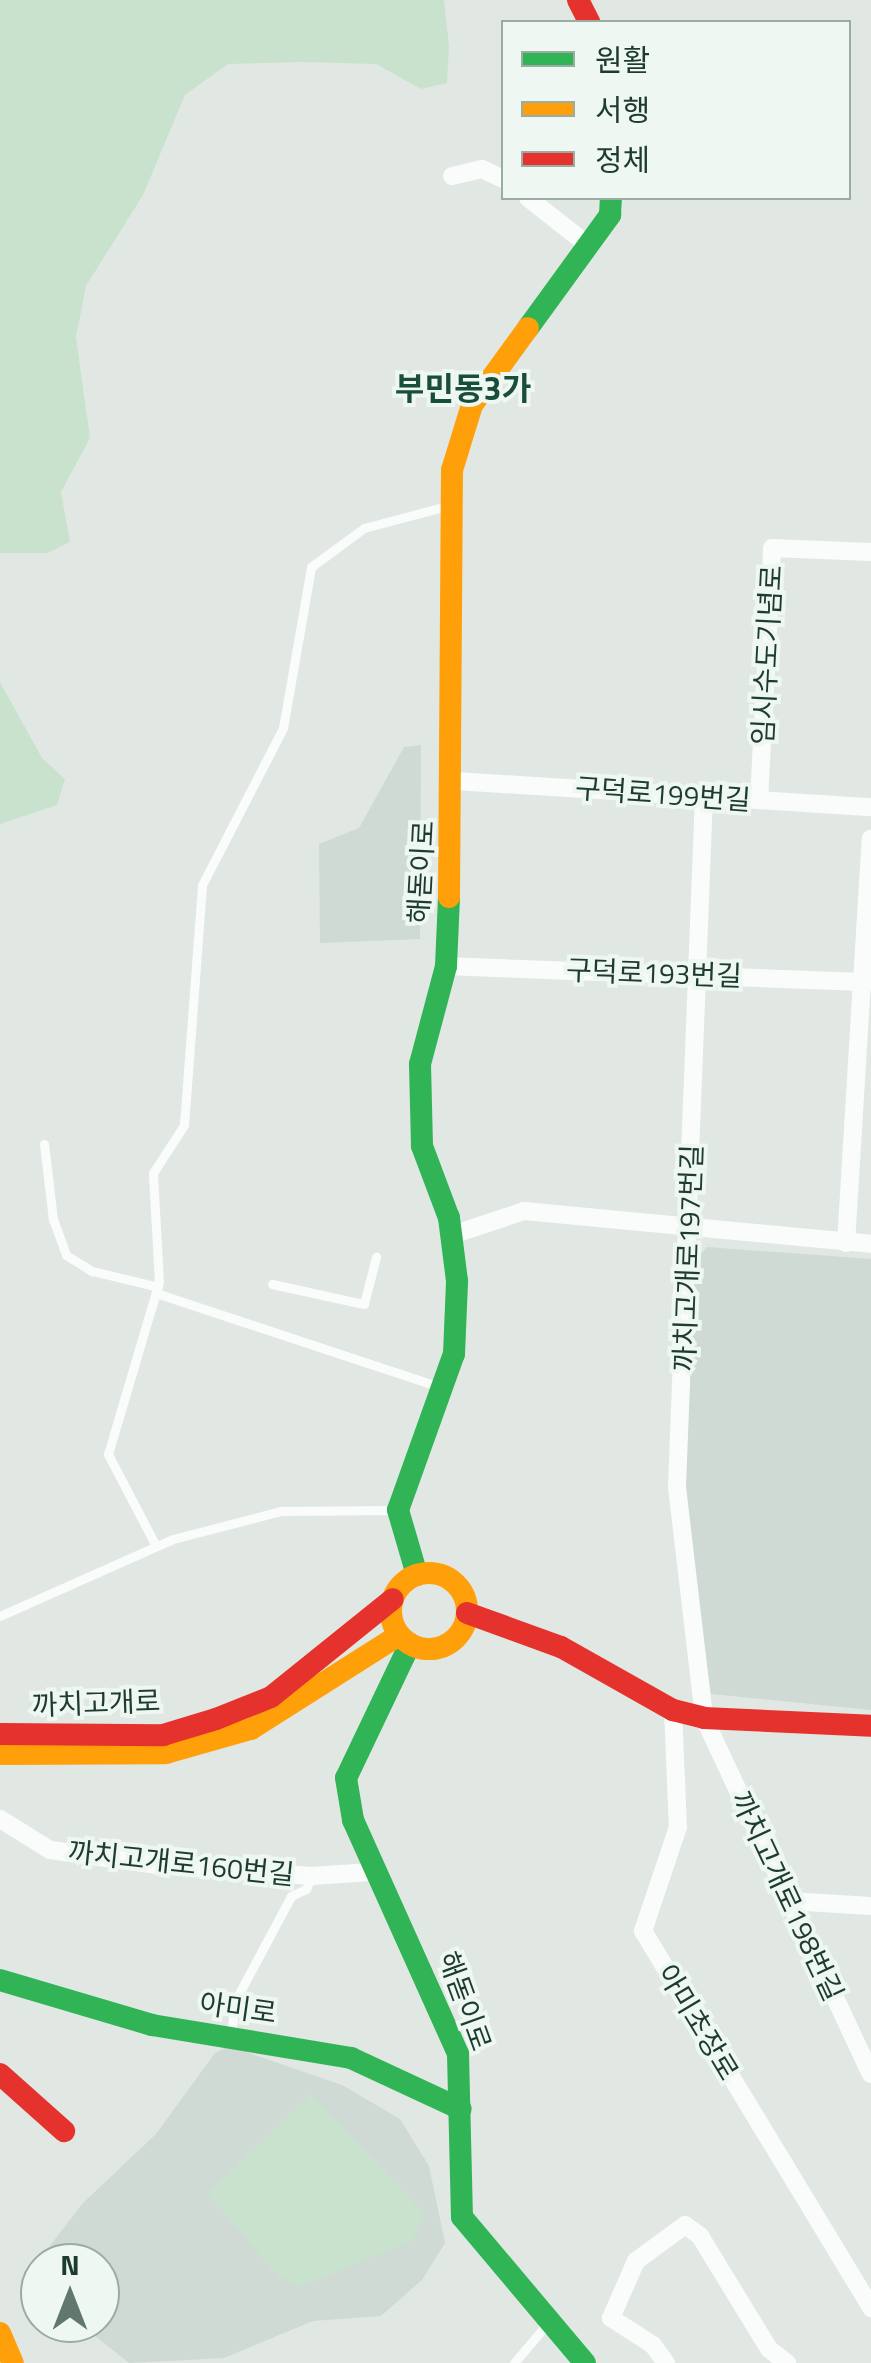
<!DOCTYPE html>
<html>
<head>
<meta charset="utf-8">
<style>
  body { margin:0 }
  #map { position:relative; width:871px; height:2363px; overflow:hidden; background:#e1e8e4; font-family:"Titillium Web","Noto Sans KR",sans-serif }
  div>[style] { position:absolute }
  .built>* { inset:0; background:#cedad3 }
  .green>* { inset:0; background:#c9e2cd }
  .lane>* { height:9px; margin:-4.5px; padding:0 4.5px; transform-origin:4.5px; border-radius:4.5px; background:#fafcfb }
  .street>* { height:18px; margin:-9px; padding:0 9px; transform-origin:9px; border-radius:9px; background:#fafcfb }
  .fast>* { height:22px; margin:-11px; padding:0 11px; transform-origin:11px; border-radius:11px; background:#30b455 }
  .slow>* { height:22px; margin:-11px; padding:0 11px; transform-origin:11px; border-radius:11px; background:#ff9f0a }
  .slow>.ring { margin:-11px; padding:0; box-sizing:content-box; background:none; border:22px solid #ff9f0a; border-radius:50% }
  .jam>* { height:22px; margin:-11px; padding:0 11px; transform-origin:11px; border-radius:11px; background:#e5322d }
  span { translate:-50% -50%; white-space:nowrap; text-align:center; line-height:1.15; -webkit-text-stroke:8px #eef7f2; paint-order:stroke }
  .street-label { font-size:28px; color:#1e3b30 }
  .quarter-label { font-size:32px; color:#194e3b; font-weight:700 }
  .legend { position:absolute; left:501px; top:20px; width:350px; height:180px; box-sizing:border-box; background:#eef7f2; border:2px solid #9baca4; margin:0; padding:12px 18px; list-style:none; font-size:30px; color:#1e3b30 }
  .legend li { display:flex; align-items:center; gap:20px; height:50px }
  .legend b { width:50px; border:2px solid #9baca4 }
  .north { position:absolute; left:20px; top:2243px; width:100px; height:100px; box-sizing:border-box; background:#eef7f2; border:2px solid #9baca4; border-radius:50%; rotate:0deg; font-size:28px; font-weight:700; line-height:40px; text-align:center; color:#1e3b30 }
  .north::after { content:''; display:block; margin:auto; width:35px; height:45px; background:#62786f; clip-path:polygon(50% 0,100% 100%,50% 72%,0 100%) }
</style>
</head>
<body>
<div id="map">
  <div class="built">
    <i style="clip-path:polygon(421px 745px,420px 939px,320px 943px,319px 844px,359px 828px,404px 747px)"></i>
    <i style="clip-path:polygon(707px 1247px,871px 1259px,871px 1710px,711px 1694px,684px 1495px,695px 1260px)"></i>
    <i style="clip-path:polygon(229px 2046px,342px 2085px,400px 2119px,429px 2166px,445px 2243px,422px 2280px,381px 2316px,313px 2321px,224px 2358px,129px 2363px,79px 2323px,100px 2323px,100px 2263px,40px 2263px,40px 2274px,35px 2265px,83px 2203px,156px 2134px,215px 2053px)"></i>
  </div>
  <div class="green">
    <i style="clip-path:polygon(0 0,444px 0,449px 46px,447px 83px,421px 89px,376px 64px,303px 62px,228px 64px,185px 95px,143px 195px,86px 286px,76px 337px,90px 438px,61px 492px,70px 542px,48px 553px,0 553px)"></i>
    <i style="clip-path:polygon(0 682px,42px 758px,65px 779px,57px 805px,0 824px)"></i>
    <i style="clip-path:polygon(311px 2094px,425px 2214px,413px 2240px,300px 2287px,277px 2275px,208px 2194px)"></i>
  </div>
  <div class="lane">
    <i style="left:44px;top:1144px;width:76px;rotate:83.2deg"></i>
    <i style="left:53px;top:1219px;width:38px;rotate:70deg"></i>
    <i style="left:66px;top:1255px;width:31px;rotate:32deg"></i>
    <i style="left:92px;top:1271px;width:68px;rotate:13.6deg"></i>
    <i style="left:272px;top:1284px;width:94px;rotate:12.3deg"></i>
    <i style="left:364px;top:1304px;width:49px;rotate:-75.7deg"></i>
    <i style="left:156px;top:1293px;width:300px;rotate:18.3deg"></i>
    <i style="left:156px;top:1546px;width:104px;rotate:-117.6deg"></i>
    <i style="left:108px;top:1454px;width:179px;rotate:-73.5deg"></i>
    <i style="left:159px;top:1282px;width:109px;rotate:-93.2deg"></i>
    <i style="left:153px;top:1173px;width:57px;rotate:-57.1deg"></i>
    <i style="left:184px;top:1125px;width:241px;rotate:-85.7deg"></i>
    <i style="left:202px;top:885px;width:177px;rotate:-62.7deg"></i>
    <i style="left:283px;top:728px;width:163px;rotate:-80.1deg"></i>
    <i style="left:311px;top:567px;width:66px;rotate:-36.3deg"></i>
    <i style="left:364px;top:528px;width:90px;rotate:-14.8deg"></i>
    <i style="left:0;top:1616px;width:189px;rotate:-24deg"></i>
    <i style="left:173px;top:1539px;width:112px;rotate:-14.5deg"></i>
    <i style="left:281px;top:1511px;width:116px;rotate:-0.5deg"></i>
    <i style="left:231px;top:2037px;width:36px;rotate:-84deg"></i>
    <i style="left:235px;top:2001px;width:119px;rotate:-61.9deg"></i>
    <i style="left:291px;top:1896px;width:17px;rotate:-25deg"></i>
    <i style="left:306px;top:1889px;width:14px;rotate:-69deg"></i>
    <i style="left:514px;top:2363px;width:51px;rotate:-49.8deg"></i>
  </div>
  <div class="street">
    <i style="left:452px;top:176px;width:31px;rotate:-13deg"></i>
    <i style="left:482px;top:169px;width:23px;rotate:25deg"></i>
    <i style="left:528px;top:198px;width:76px;rotate:38.1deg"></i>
    <i style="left:455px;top:781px;width:417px;rotate:3.6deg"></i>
    <i style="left:704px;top:796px;width:692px;rotate:92.24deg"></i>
    <i style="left:677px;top:1487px;width:233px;rotate:83.3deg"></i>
    <i style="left:704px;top:1718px;width:393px;rotate:64.9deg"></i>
    <i style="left:759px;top:800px;width:252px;rotate:-87deg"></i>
    <i style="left:772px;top:548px;width:99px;rotate:2.3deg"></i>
    <i style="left:446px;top:966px;width:425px;rotate:2.2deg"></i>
    <i style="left:452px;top:1235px;width:76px;rotate:-18.4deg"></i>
    <i style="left:524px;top:1211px;width:349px;rotate:5.4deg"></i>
    <i style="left:846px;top:1243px;width:405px;rotate:-86.5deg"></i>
    <i style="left:673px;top:1710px;width:117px;rotate:87.6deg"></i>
    <i style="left:678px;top:1827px;width:110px;rotate:108.6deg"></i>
    <i style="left:643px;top:1931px;width:441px;rotate:58.8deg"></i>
    <i style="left:0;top:1819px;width:59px;rotate:31.8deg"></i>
    <i style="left:50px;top:1850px;width:109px;rotate:7.9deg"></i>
    <i style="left:158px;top:1865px;width:153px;rotate:4.1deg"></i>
    <i style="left:311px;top:1876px;width:60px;rotate:-3.8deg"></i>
    <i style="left:790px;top:1901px;width:81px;rotate:3.5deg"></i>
    <i style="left:666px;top:2363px;width:22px;rotate:-126deg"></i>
    <i style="left:653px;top:2345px;width:50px;rotate:-147.3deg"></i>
    <i style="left:611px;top:2318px;width:62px;rotate:-66.3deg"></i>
    <i style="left:636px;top:2261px;width:61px;rotate:-36.3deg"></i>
    <i style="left:685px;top:2225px;width:19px;rotate:36deg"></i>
    <i style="left:700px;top:2236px;width:132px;rotate:58.6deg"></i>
    <i style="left:769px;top:2349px;width:23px;rotate:38deg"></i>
  </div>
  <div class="fast">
    <i style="left:528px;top:328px;width:140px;rotate:-54deg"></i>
    <i style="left:610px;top:215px;width:17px;rotate:-87deg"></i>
    <i style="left:417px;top:1575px;width:68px;rotate:-106.3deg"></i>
    <i style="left:398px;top:1510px;width:166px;rotate:-70.3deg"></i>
    <i style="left:454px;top:1354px;width:73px;rotate:-87.6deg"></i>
    <i style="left:457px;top:1281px;width:64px;rotate:-97.2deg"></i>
    <i style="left:449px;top:1218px;width:77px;rotate:-110.6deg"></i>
    <i style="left:422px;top:1146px;width:82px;rotate:-91.4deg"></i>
    <i style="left:420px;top:1064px;width:101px;rotate:-75.1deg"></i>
    <i style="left:446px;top:966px;width:69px;rotate:-87.5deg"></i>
    <i style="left:410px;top:1644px;width:148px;rotate:115.5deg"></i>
    <i style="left:346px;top:1778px;width:43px;rotate:80.5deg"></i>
    <i style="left:353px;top:1820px;width:256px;rotate:65.8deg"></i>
    <i style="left:458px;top:2054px;width:163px;rotate:88.6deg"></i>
    <i style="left:462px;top:2217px;width:191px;rotate:49.9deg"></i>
    <i style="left:0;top:1980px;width:159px;rotate:16.5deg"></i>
    <i style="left:152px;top:2025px;width:202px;rotate:9.4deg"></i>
    <i style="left:351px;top:2058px;width:121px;rotate:24.9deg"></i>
  </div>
  <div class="slow">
    <i style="left:449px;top:897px;width:427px;rotate:-89.6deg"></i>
    <i style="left:452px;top:470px;width:68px;rotate:-72.9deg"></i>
    <i style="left:472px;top:405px;width:95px;rotate:-54deg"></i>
    <i class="ring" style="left:391px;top:1573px;width:54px;height:54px"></i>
    <i style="left:0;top:1754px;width:166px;rotate:-0.3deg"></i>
    <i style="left:166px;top:1753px;width:88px;rotate:-15.8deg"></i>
    <i style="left:251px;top:1729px;width:175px;rotate:-32.4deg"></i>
    <i style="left:0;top:2333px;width:33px;rotate:67deg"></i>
  </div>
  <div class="jam">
    <i style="left:578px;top:0;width:25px;rotate:63deg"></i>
    <i style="left:467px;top:1613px;width:100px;rotate:19.9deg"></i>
    <i style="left:561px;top:1647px;width:129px;rotate:29.4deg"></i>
    <i style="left:673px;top:1710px;width:32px;rotate:14deg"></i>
    <i style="left:704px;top:1718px;width:167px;rotate:2.7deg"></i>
    <i style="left:0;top:1734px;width:163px;rotate:0.4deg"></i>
    <i style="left:163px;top:1735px;width:55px;rotate:-16.8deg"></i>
    <i style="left:216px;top:1719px;width:59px;rotate:-21.8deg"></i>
    <i style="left:271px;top:1697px;width:156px;rotate:-38.8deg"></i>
    <i style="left:0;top:2074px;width:86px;rotate:41.7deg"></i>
  </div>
  <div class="street-label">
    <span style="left:767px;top:655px;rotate:-87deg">임시수도기념로</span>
    <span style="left:663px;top:794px;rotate:4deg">구덕로199번길</span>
    <span style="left:421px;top:872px;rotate:-87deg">해돋이로</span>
    <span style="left:654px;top:973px;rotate:2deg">구덕로193번길</span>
    <span style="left:688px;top:1258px;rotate:-88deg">까치고개로197번길</span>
    <span style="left:96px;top:1703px;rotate:-2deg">까치고개로</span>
    <span style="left:181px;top:1863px;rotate:6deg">까치고개로160번길</span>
    <span style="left:787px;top:1896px;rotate:65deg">까치고개로198번길</span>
    <span style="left:465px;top:2001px;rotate:70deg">해돋이로</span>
    <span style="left:238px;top:2008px;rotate:8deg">아미로</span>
    <span style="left:698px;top:2022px;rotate:59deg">아미초장로</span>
  </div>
  <div class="quarter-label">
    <span style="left:463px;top:388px">부민동3가</span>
  </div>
  <ul class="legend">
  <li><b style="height:12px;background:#30b455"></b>원활</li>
  <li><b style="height:12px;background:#ff9f0a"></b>서행</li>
  <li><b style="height:12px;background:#e5322d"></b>정체</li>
  </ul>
  <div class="north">N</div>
</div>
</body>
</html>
